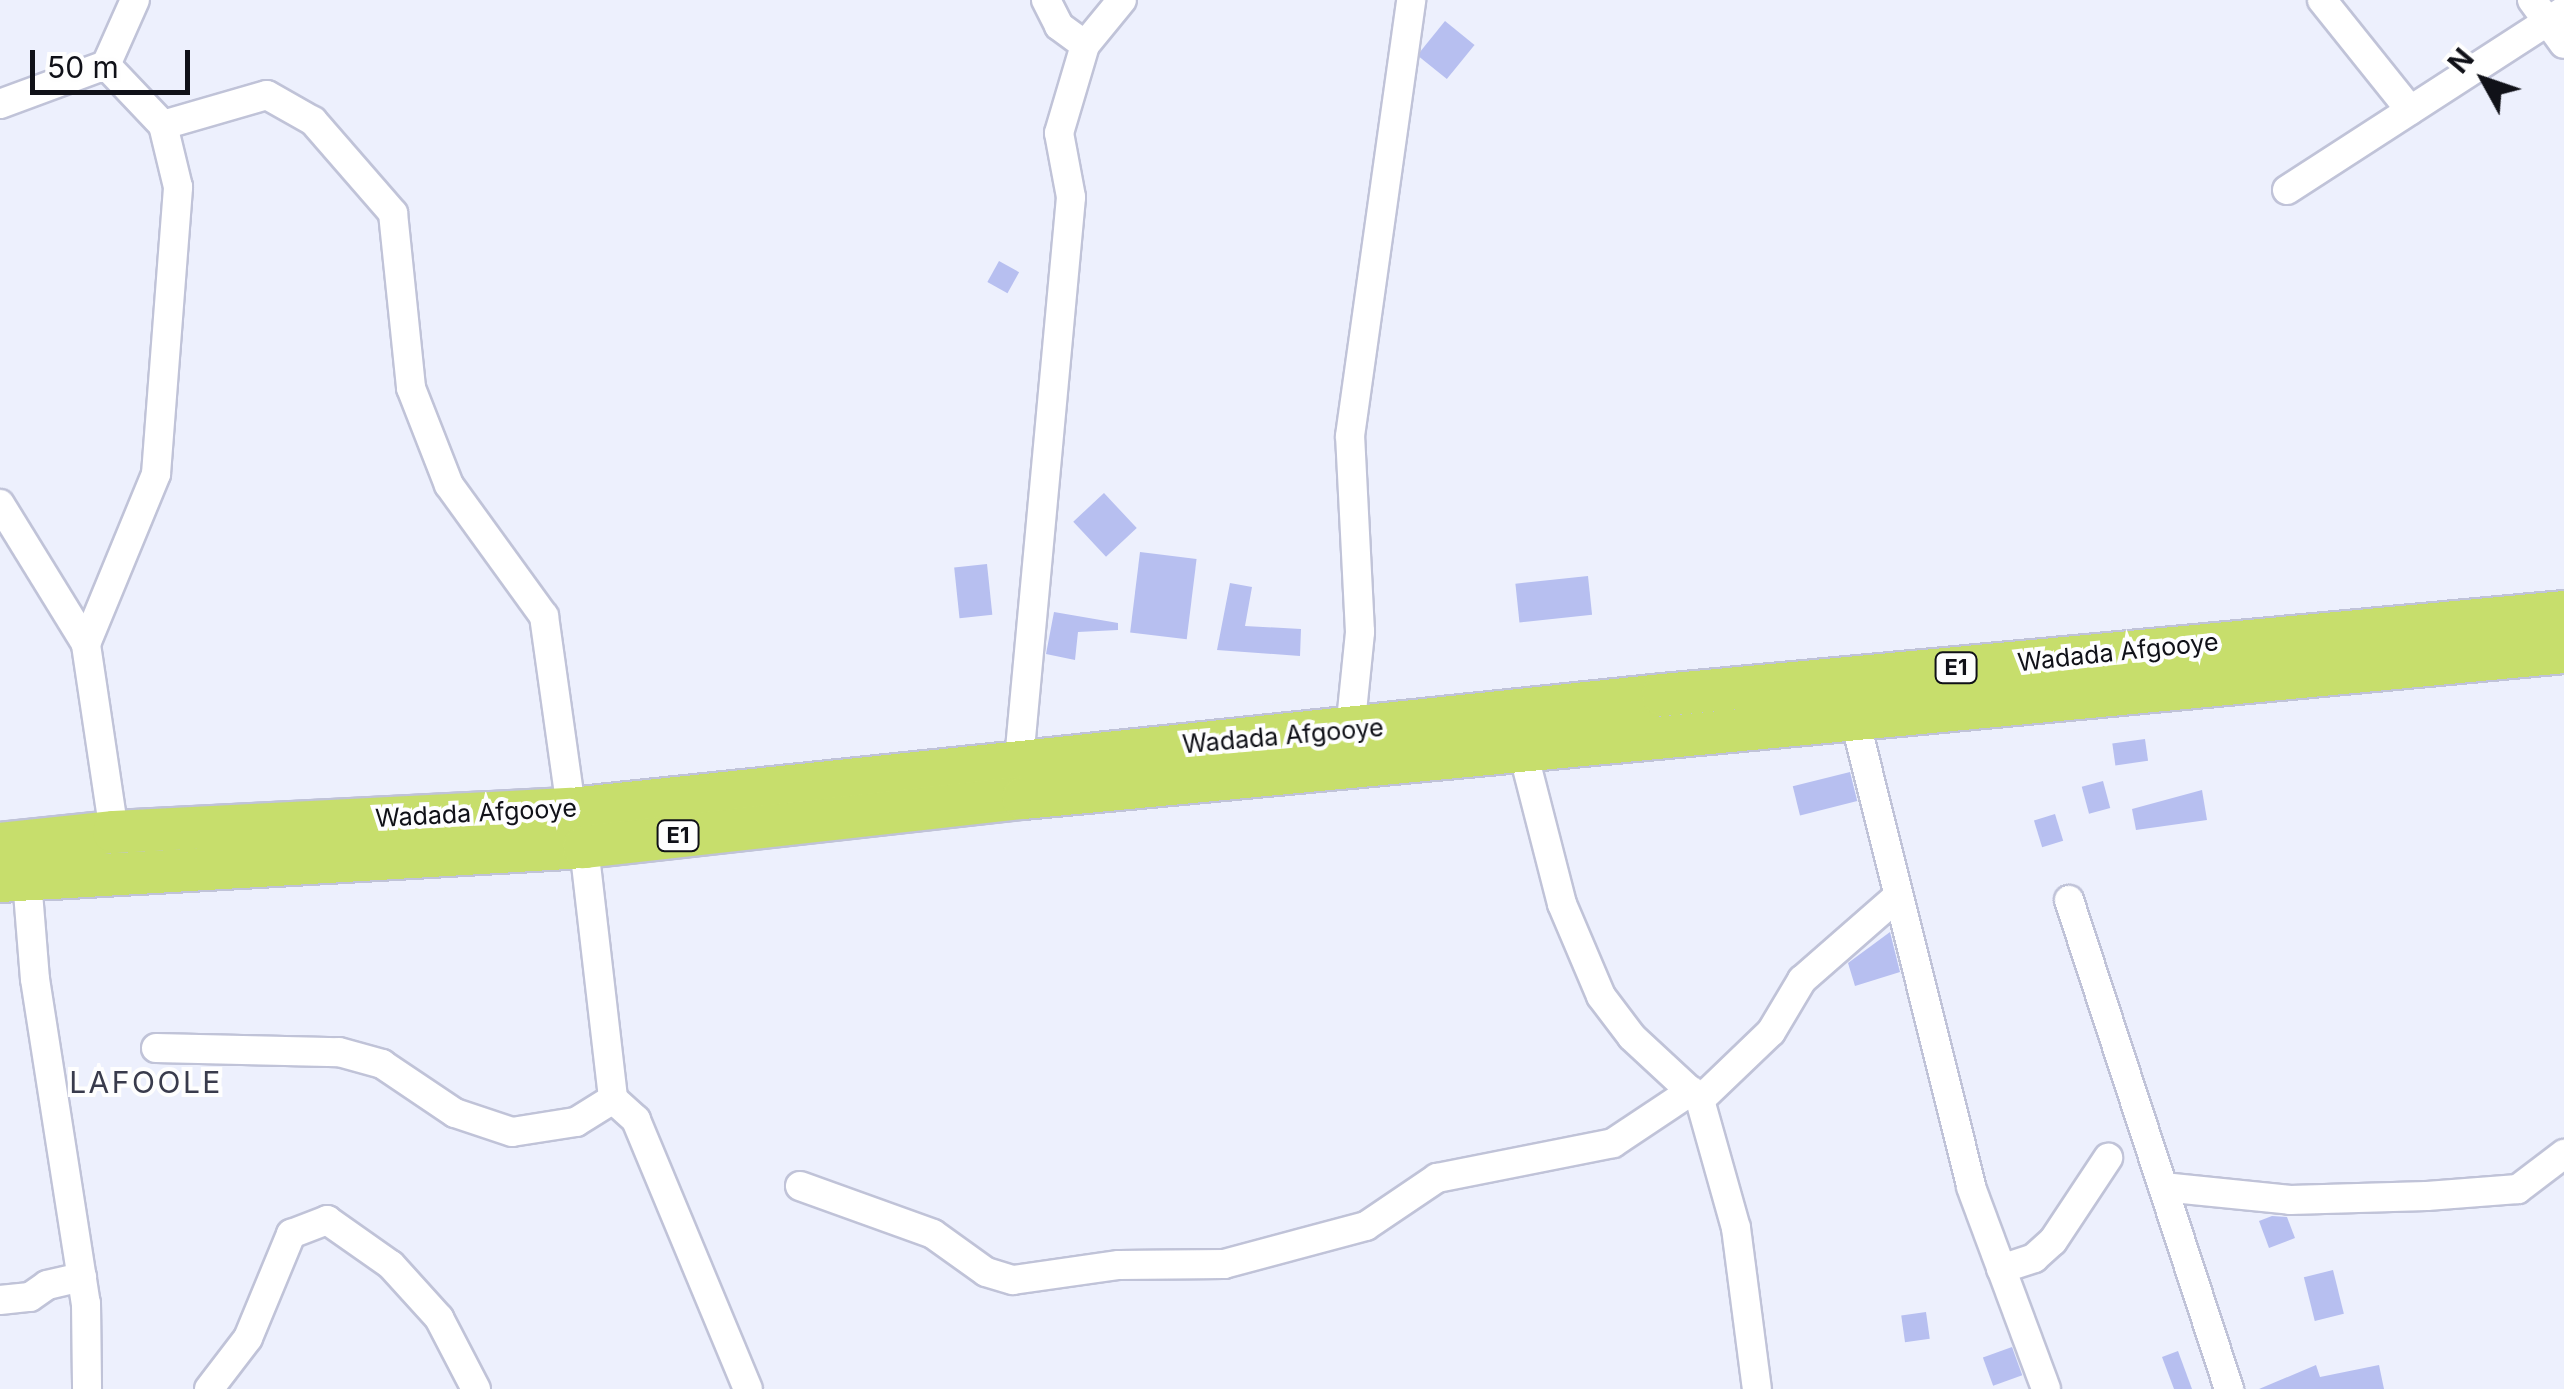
<!DOCTYPE html>
<html>
<head>
<meta charset="utf-8">
<style>
  body { margin:0 }
  #map { position:relative; width:2564px; height:1389px; overflow:hidden; background:#edf0fd; font-family:Inter,sans-serif }
  div>[style] { position:absolute }
  .building>* { inset:0; background:#b7bff0; transform-origin:0 0 }
  .roads { filter:drop-shadow(2px 0 #c0c3d8) drop-shadow(-2px 0 #c0c3d8) drop-shadow(0 2px #c0c3d8) drop-shadow(0 -2px #c0c3d8) }
  .minor>* { height:28px; margin:-14px; padding:0 14px; transform-origin:14px; border-radius:14px; background:#fff }
  .highway>* { height:42px; margin:-21px; padding:0 21px; transform-origin:21px; border-radius:21px; background:#c7de6c }
  span { translate:-50% -50%; white-space:nowrap; text-align:center; line-height:1.15; -webkit-text-stroke:8px #fefefe; paint-order:stroke }
  .shield-label span { padding:2px 8px; background:#fefefe; border:2px solid; border-radius:8px; -webkit-text-stroke-width:0 }
  .shield-label { font-size:22px; color:#101118; font-weight:700 }
  .street-label { font-size:25px; color:#101118 }
  .quarter-label { font-size:30px; color:#393b4c; letter-spacing:2.5px }
  .north { position:absolute; left:2434px; top:30px; width:100px; height:100px; -webkit-text-stroke:8px #fefefe; paint-order:stroke; rotate:310deg; font-size:28px; font-weight:700; line-height:40px; text-align:center; color:#101118 }
  .north::after { content:''; display:block; margin:auto; width:35px; height:45px; background:#101118; clip-path:polygon(50% 0,100% 100%,50% 72%,0 100%) }
  .scale { position:absolute; left:30px; top:50px; width:160px; height:45px; box-sizing:border-box; border:5px solid #101118; border-top:0; padding-left:12px; font-size:30px; line-height:35px; white-space:nowrap; color:#101118; -webkit-text-stroke:8px #fefefe; paint-order:stroke }
</style>
</head>
<body>
<div id="map">
  <div class="building">
    <i style="left:1445px;top:21px;width:38px;height:44px;rotate:39deg"></i>
    <i style="left:999px;top:261px;width:23px;height:24px;rotate:29deg"></i>
    <i style="left:1104px;top:493px;width:48px;height:42px;rotate:47deg"></i>
    <i style="left:1140px;top:552px;width:57px;height:81px;rotate:7deg"></i>
    <i style="left:987px;top:564px;width:51px;height:33px;rotate:84deg"></i>
    <i style="left:1588px;top:576px;width:39px;height:73px;rotate:84deg"></i>
    <i style="clip-path:polygon(1230px 583px,1252px 587px,1245px 626px,1301px 629px,1300px 656px,1217px 650px)"></i>
    <i style="clip-path:polygon(1054px 612px,1118px 623px,1118px 630px,1078px 632px,1075px 660px,1046px 654px)"></i>
    <i style="left:2145px;top:739px;width:22px;height:33px;rotate:82deg"></i>
    <i style="left:1850px;top:772px;width:30px;height:59px;rotate:76deg"></i>
    <i style="left:2103px;top:781px;width:28px;height:22px;rotate:75deg"></i>
    <i style="clip-path:polygon(2202px 790px,2207px 820px,2136px 830px,2132px 809px)"></i>
    <i style="left:2055px;top:814px;width:28px;height:22px;rotate:73deg"></i>
    <i style="clip-path:polygon(1890px 932px,1900px 972px,1855px 986px,1848px 963px)"></i>
    <i style="clip-path:polygon(2272px 1216px,2287px 1217px,2295px 1238px,2269px 1248px,2259px 1221px)"></i>
    <i style="left:2333px;top:1270px;width:45px;height:30px;rotate:76deg"></i>
    <i style="left:1926px;top:1312px;width:27px;height:25px;rotate:82deg"></i>
    <i style="left:2012px;top:1347px;width:30px;height:31px;rotate:70deg"></i>
    <i style="clip-path:polygon(2178px 1351px,2192px 1389px,2174px 1389px,2162px 1357px)"></i>
    <i style="clip-path:polygon(2316px 1365px,2320px 1377px,2379px 1365px,2384px 1389px,2259px 1389px)"></i>
  </div>
  <div class="roads">
    <div class="minor">
      <i style="left:1046px;top:0;width:29px;rotate:63deg"></i>
      <i style="left:1059px;top:26px;width:32px;rotate:36deg"></i>
      <i style="left:2322px;top:0;width:141px;rotate:51.3deg"></i>
      <i style="left:2532px;top:0;width:54px;rotate:54deg"></i>
      <i style="left:0;top:104px;width:113px;rotate:-20.2deg"></i>
      <i style="left:163px;top:125px;width:108px;rotate:-16.1deg"></i>
      <i style="left:267px;top:95px;width:53px;rotate:29.5deg"></i>
      <i style="left:313px;top:121px;width:122px;rotate:49deg"></i>
      <i style="left:393px;top:213px;width:176px;rotate:84.1deg"></i>
      <i style="left:411px;top:388px;width:104px;rotate:68.6deg"></i>
      <i style="left:449px;top:485px;width:162px;rotate:54.1deg"></i>
      <i style="left:544px;top:616px;width:195px;rotate:82deg"></i>
      <i style="left:2287px;top:190px;width:330px;rotate:-32.9deg"></i>
      <i style="left:0;top:504px;width:164px;rotate:58.4deg"></i>
      <i style="left:1854px;top:716px;width:485px;rotate:76deg"></i>
      <i style="left:1971px;top:1187px;width:215px;rotate:69.6deg"></i>
      <i style="left:1350px;top:731px;width:100px;rotate:-84.2deg"></i>
      <i style="left:1360px;top:632px;width:196px;rotate:-92.9deg"></i>
      <i style="left:1350px;top:436px;width:440px;rotate:-82deg"></i>
      <i style="left:1523px;top:752px;width:157px;rotate:75.6deg"></i>
      <i style="left:1562px;top:904px;width:100px;rotate:67deg"></i>
      <i style="left:1601px;top:996px;width:51px;rotate:52.9deg"></i>
      <i style="left:1632px;top:1037px;width:93px;rotate:42.8deg"></i>
      <i style="left:1700px;top:1100px;width:133px;rotate:74.3deg"></i>
      <i style="left:1736px;top:1228px;width:162px;rotate:82.6deg"></i>
      <i style="left:1019px;top:760px;width:565px;rotate:-84.72deg"></i>
      <i style="left:1071px;top:197px;width:65px;rotate:-100.6deg"></i>
      <i style="left:1059px;top:133px;width:92px;rotate:-73.5deg"></i>
      <i style="left:1085px;top:45px;width:58px;rotate:-50.6deg"></i>
      <i style="left:114px;top:832px;width:190px;rotate:-98.5deg"></i>
      <i style="left:86px;top:644px;width:184px;rotate:-67.6deg"></i>
      <i style="left:156px;top:474px;width:288px;rotate:-85.6deg"></i>
      <i style="left:178px;top:187px;width:64px;rotate:-103.6deg"></i>
      <i style="left:163px;top:125px;width:83px;rotate:-133.5deg"></i>
      <i style="left:106px;top:65px;width:71px;rotate:-66deg"></i>
      <i style="left:584px;top:847px;width:254px;rotate:83.4deg"></i>
      <i style="left:613px;top:1099px;width:31px;rotate:42deg"></i>
      <i style="left:636px;top:1120px;width:291px;rotate:67.4deg"></i>
      <i style="left:27px;top:880px;width:99px;rotate:85.4deg"></i>
      <i style="left:35px;top:979px;width:328px;rotate:81.1deg"></i>
      <i style="left:86px;top:1303px;width:86px;rotate:89.3deg"></i>
      <i style="left:2069px;top:900px;width:515px;rotate:71.88deg"></i>
      <i style="left:156px;top:1048px;width:183px;rotate:1.3deg"></i>
      <i style="left:339px;top:1052px;width:45px;rotate:15.6deg"></i>
      <i style="left:382px;top:1064px;width:88px;rotate:33.9deg"></i>
      <i style="left:455px;top:1113px;width:60px;rotate:18.4deg"></i>
      <i style="left:512px;top:1132px;width:65px;rotate:-8.9deg"></i>
      <i style="left:576px;top:1122px;width:44px;rotate:-31.9deg"></i>
      <i style="left:1700px;top:1100px;width:98px;rotate:-43.8deg"></i>
      <i style="left:1771px;top:1032px;width:61px;rotate:-59.2deg"></i>
      <i style="left:1802px;top:980px;width:128px;rotate:-41.2deg"></i>
      <i style="left:800px;top:1186px;width:141px;rotate:19.8deg"></i>
      <i style="left:933px;top:1234px;width:65px;rotate:35.6deg"></i>
      <i style="left:986px;top:1272px;width:28px;rotate:17deg"></i>
      <i style="left:1013px;top:1280px;width:107px;rotate:-8.1deg"></i>
      <i style="left:1119px;top:1265px;width:105px;rotate:-0.5deg"></i>
      <i style="left:1224px;top:1264px;width:147px;rotate:-15deg"></i>
      <i style="left:1366px;top:1226px;width:86px;rotate:-34.1deg"></i>
      <i style="left:1437px;top:1178px;width:179px;rotate:-11.2deg"></i>
      <i style="left:1613px;top:1143px;width:94px;rotate:-33.7deg"></i>
      <i style="left:2163px;top:1187px;width:128px;rotate:5.8deg"></i>
      <i style="left:2290px;top:1200px;width:137px;rotate:-1.7deg"></i>
      <i style="left:2427px;top:1196px;width:91px;rotate:-4.4deg"></i>
      <i style="left:2518px;top:1189px;width:58px;rotate:-37.3deg"></i>
      <i style="left:2001px;top:1269px;width:35px;rotate:-18deg"></i>
      <i style="left:2034px;top:1258px;width:25px;rotate:-42deg"></i>
      <i style="left:2053px;top:1241px;width:100px;rotate:-56.5deg"></i>
      <i style="left:0;top:1300px;width:30px;rotate:-6deg"></i>
      <i style="left:30px;top:1297px;width:21px;rotate:-35deg"></i>
      <i style="left:47px;top:1285px;width:36px;rotate:-13deg"></i>
      <i style="left:209px;top:1389px;width:64px;rotate:-52.6deg"></i>
      <i style="left:248px;top:1338px;width:113px;rotate:-67.5deg"></i>
      <i style="left:291px;top:1234px;width:39px;rotate:-21deg"></i>
      <i style="left:327px;top:1220px;width:78px;rotate:35.1deg"></i>
      <i style="left:391px;top:1265px;width:72px;rotate:47.8deg"></i>
      <i style="left:439px;top:1318px;width:80px;rotate:62.5deg"></i>
    </div>
    <div class="highway">
      <i style="left:0;top:844px;width:115px;rotate:-6deg"></i>
      <i style="left:114px;top:832px;width:458px;rotate:-2.9deg"></i>
      <i style="left:571px;top:809px;width:1098px;rotate:-5.96deg"></i>
      <i style="left:1663px;top:695px;width:905px;rotate:-5.26deg"></i>
      <i style="left:0;top:881px;width:585px;rotate:-3.33deg"></i>
      <i style="left:584px;top:847px;width:442px;rotate:-6.4deg"></i>
      <i style="left:1023px;top:798px;width:1548px;rotate:-5.41deg"></i>
    </div>
  </div>
  <div class="shield-label">
    <span style="left:1956px;top:668px">E1</span>
    <span style="left:678px;top:836px">E1</span>
  </div>
  <div class="street-label">
    <span style="left:2118px;top:652px;rotate:-6deg">Wadada Afgooye</span>
    <span style="left:1283px;top:736px;rotate:-5deg">Wadada Afgooye</span>
    <span style="left:476px;top:813px;rotate:-3deg">Wadada Afgooye</span>
  </div>
  <div class="quarter-label">
    <span style="left:146px;top:1082px">LAFOOLE</span>
  </div>
  <div class="north">N</div>
  <div class="scale">50 m</div>
</div>
</body>
</html>
